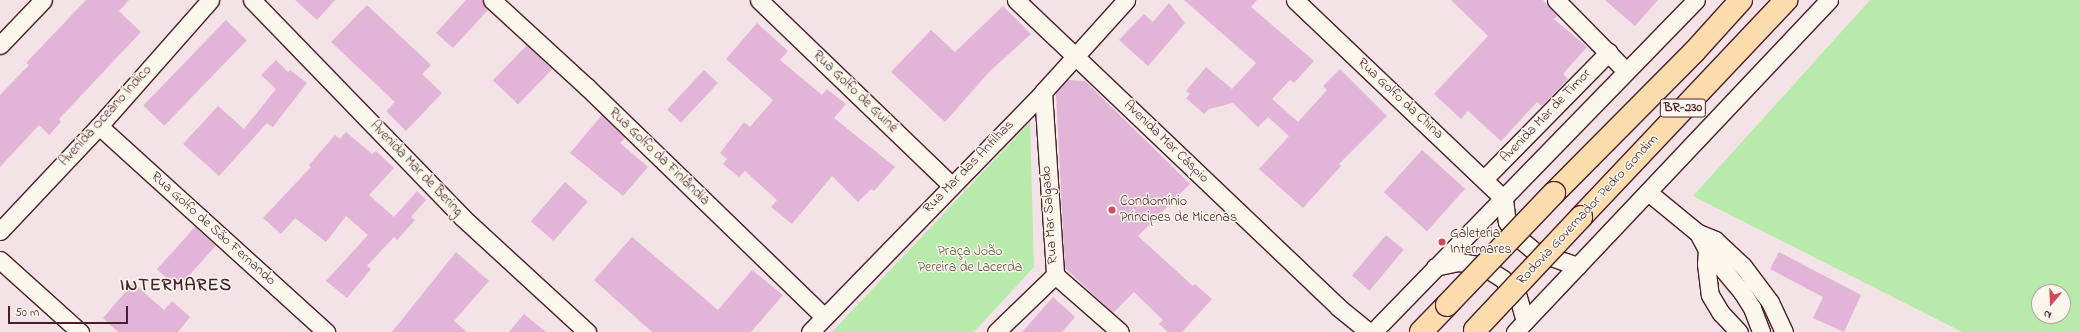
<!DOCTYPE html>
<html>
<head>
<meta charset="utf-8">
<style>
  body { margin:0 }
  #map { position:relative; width:2079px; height:332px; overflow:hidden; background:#f4e3e6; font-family:"Indie Flower",sans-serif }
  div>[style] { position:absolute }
  .green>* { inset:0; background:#b7eaab }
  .building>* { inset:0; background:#e2b4d7; transform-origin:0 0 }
  .roads { filter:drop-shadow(1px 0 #4a1f2b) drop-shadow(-1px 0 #4a1f2b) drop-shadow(0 1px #4a1f2b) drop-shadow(0 -1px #4a1f2b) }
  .minor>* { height:17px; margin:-8.5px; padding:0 8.5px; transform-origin:8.5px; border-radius:8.5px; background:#fbf7ec }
  .highway>* { height:22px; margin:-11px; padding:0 11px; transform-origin:11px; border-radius:11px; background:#fcdcac }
  .bridges { filter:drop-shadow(1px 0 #4a1f2b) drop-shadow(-1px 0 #4a1f2b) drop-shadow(0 1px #4a1f2b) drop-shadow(0 -1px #4a1f2b) }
  .highway-bridge>* { height:22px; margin:-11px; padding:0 11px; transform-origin:11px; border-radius:11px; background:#fcdcac }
  .dots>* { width:11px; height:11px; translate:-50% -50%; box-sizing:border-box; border:2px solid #fbf7ec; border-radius:50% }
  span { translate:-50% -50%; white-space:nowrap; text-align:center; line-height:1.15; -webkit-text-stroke:3px #fbf7ec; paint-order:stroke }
  .shield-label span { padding:1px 3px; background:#fbf7ec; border:1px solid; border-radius:3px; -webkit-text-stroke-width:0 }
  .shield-label { font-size:13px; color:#4a1f2b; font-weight:700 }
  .street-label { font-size:14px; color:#4a1f2b }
  .poi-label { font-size:14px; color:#4a1f2b }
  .left { translate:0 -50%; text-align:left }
  .park-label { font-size:14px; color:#65524b }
  .district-label { font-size:18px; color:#4a1f2b; font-weight:700; letter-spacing:1px }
  .north { position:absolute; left:2031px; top:284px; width:40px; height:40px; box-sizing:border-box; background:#fbf7ec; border:1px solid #b4a19f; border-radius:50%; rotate:199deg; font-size:11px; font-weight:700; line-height:16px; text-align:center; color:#4a1f2b }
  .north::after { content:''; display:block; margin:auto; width:14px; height:18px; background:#d1495b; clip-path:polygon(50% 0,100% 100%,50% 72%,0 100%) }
  .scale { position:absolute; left:8px; top:306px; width:120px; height:18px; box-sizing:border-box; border:2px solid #4a1f2b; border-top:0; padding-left:5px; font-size:12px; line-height:14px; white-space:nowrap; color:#4a1f2b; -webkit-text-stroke:3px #fbf7ec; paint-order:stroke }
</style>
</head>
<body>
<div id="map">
  <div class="green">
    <i style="clip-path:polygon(evenodd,1870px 0,2079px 0,2079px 332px,1962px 332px,1693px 196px,1870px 0,2039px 292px,2063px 292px,2063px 316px,2039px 316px,2039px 292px)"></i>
    <i style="clip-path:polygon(1030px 122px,1034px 267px,974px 332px,832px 332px)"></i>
  </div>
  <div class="building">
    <i style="clip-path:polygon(86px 0,129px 0,119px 11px,141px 32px,59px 119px,61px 122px,49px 135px,39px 125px,0 167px,0 95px,29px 65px,26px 63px)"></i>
    <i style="clip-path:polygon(295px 0,335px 0,317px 20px)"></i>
    <i style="clip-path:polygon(466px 0,482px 0,488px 10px,453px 48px,436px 33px)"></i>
    <i style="clip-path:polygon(1184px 0,1257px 0,1251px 7px,1314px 61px,1294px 83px,1290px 80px,1272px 99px,1298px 122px,1327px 90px,1323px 86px,1340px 69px,1387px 116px,1339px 164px,1341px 166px,1303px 208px,1259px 169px,1289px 136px,1268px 117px,1258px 127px,1233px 103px,1209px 109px,1204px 114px,1186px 98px,1190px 94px,1186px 91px,1206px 67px,1232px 89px,1256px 63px)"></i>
    <i style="clip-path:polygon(1451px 0,1543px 0,1557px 16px,1554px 19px,1587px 47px,1563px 74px,1568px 79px,1542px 106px,1537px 102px,1501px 141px,1468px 111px,1461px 119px,1434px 94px,1488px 36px)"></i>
    <i style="clip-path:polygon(1605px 0,1658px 0,1635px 26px)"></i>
    <i style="clip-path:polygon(1169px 3px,1185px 23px,1148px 66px,1119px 40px,1144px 14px,1153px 22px)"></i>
    <i style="clip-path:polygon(367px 5px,431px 65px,422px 74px,442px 93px,406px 131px,386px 111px,395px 102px,331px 42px)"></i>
    <i style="clip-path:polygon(1003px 6px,1031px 34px,990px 71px,945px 122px,891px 72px,931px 30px,955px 52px)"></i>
    <i style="left:226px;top:20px;width:29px;height:119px;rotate:44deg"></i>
    <i style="clip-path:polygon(757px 23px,788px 51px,780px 60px,822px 95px,827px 89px,846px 104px,834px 118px,895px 167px,874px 191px,871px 189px,858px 202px,832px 176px,792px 224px,771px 207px,777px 200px,745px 171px,739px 177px,723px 164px,727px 159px,720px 153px,744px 122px,750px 127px,773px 100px,726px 59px)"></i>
    <i style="left:527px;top:45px;width:35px;height:49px;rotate:44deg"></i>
    <i style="clip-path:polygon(276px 60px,288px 72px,290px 70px,307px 83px,273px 127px,267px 123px,219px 176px,183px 144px,218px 106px,244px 129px,276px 89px,261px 75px)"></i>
    <i style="left:704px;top:70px;width:19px;height:54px;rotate:43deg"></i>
    <i style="clip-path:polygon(1068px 80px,1085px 81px,1190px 184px,1138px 236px,1193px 286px,1195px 284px,1212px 299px,1182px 332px,1168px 332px,1159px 324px,1163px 320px,1134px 292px,1113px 313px,1065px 268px,1056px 93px)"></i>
    <i style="clip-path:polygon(602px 115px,625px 138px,620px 143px,648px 167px,623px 196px,570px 153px)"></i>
    <i style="clip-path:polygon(346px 132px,372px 154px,376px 151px,394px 168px,369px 195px,394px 217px,417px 191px,426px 200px,411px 217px,415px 220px,397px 240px,394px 237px,367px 266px,371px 269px,347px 298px,326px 281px,368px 235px,346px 216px,326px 242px,295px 218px,281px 234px,263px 218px,311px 167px,309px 165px,335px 135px,340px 139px)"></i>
    <i style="left:1422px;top:150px;width:58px;height:57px;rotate:42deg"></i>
    <i style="left:565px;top:182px;width:30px;height:52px;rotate:41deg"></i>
    <i style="left:195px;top:227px;width:28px;height:57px;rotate:42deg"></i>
    <i style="left:1386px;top:235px;width:23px;height:53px;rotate:40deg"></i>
    <i style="clip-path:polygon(632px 237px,718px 310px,752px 270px,783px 295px,751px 332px,652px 332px,594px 280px)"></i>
    <i style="clip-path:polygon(456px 252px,489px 281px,454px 321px,467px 332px,392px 332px)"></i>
    <i style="clip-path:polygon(1779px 252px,1861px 295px,1844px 332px,1813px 318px,1823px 297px,1770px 269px)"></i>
    <i style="clip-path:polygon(133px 283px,164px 310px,172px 301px,190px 317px,178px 332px,118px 332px,103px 318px)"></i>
    <i style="clip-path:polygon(1053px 297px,1075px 317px,1062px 332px,1022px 332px)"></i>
    <i style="clip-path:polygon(524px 314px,546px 332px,509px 332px)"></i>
  </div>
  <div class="roads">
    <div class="minor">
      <i style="left:252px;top:0;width:302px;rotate:45.9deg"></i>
      <i style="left:462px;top:217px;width:170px;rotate:42.6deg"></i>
      <i style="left:492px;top:0;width:129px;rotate:42.5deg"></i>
      <i style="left:587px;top:87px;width:330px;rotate:44.1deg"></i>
      <i style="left:759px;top:0;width:267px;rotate:43.9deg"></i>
      <i style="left:1016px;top:0;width:445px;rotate:43.6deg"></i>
      <i style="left:1338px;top:307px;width:40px;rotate:39deg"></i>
      <i style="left:1295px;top:0;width:289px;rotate:43.6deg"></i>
      <i style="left:1504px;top:199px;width:23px;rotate:83deg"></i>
      <i style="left:1507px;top:222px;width:23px;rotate:52deg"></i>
      <i style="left:1521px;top:240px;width:17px;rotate:40deg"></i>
      <i style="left:1534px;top:251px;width:46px;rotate:19.2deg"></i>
      <i style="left:1556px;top:0;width:100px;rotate:45.4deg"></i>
      <i style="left:0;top:45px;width:62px;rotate:-46.3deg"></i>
      <i style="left:1043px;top:92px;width:183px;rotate:86.2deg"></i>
      <i style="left:1055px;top:275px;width:86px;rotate:41.2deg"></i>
      <i style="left:99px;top:126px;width:307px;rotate:42.2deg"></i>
      <i style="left:1484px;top:179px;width:178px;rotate:-45.5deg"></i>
      <i style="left:1648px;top:192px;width:65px;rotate:39.4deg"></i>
      <i style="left:1698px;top:233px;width:18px;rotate:22deg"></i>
      <i style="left:1715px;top:240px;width:38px;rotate:43deg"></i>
      <i style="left:1743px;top:266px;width:45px;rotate:53.1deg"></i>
      <i style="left:1770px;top:302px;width:33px;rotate:65deg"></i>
      <i style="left:0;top:231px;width:144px;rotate:-46.7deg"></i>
      <i style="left:99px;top:126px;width:168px;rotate:-48.6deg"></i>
      <i style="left:1698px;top:233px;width:19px;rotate:62deg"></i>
      <i style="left:1707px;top:250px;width:55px;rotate:50.2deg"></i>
      <i style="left:1742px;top:292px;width:19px;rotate:58deg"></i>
      <i style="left:1752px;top:308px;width:26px;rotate:69deg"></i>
      <i style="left:1710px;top:246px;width:5px;rotate:127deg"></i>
      <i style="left:1707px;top:250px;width:14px;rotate:94deg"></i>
      <i style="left:1706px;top:264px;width:31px;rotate:83deg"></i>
      <i style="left:1710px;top:295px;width:21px;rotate:59deg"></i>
      <i style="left:1721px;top:313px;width:26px;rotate:47deg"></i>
      <i style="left:0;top:260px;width:108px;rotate:42deg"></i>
      <i style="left:1435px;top:267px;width:25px;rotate:-12deg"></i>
      <i style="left:1459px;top:262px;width:24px;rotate:9deg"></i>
      <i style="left:1483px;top:266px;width:24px;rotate:33deg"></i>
      <i style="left:1503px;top:279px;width:23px;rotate:50deg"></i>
      <i style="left:1518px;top:297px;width:25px;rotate:74deg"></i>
      <i style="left:810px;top:332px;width:334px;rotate:-45.8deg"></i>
      <i style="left:1043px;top:92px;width:124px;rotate:-47.9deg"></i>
      <i style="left:996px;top:332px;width:82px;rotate:-44deg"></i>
      <i style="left:1373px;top:332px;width:463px;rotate:-45.8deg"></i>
      <i style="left:1515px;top:332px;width:457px;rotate:-46.6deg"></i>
    </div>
    <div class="highway">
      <i style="left:1554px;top:193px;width:199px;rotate:-45.2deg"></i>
      <i style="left:1694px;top:52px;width:70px;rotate:-47.9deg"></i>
      <i style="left:1581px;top:217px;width:299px;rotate:-46.6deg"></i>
      <i style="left:1421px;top:332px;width:37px;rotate:-46deg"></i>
    </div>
  </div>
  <div class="bridges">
    <div class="highway-bridge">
      <i style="left:1447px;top:305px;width:155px;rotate:-46.3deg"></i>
      <i style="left:1475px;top:330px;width:155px;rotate:-46.8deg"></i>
    </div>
  </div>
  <div class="dots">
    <i style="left:1112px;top:210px;background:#d1495b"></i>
    <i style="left:1442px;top:242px;background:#d1495b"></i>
  </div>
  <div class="shield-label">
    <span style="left:1683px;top:108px">BR-230</span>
  </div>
  <div class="street-label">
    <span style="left:855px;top:92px;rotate:44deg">Rua Golfo de Guiné</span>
    <span style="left:1400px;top:99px;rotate:43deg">Rua Golfo da China</span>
    <span style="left:106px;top:116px;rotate:-48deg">Avenida Oceano Índico</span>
    <span style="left:1546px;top:116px;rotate:-46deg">Avenida Mar de Timor</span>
    <span style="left:1166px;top:142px;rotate:44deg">Avenida Mar Cáspio</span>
    <span style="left:659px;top:157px;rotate:44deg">Rua Golfo da Finlândia</span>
    <span style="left:969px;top:167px;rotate:-46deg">Rua Mar das Antilhas</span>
    <span style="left:416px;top:169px;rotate:46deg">Avenida Mar de Bering</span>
    <span style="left:1588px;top:210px;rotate:-47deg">Rodovia Governador Pedro Gondim</span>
    <span style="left:1050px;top:215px;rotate:-94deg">Rua Mar Salgado</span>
    <span style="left:213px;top:229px;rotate:42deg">Rua Golfo de São Fernando</span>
  </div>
  <div class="poi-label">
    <span class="left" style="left:1120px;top:210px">Condomínio<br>Príncipes de Micenas</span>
    <span class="left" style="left:1450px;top:242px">Galeteria<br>Intermares</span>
  </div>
  <div class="park-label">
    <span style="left:970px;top:260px">Praça João<br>Pereira de Lacerda</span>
  </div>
  <div class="district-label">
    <span style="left:176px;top:286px">INTERMARES</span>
  </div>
  <div class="north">N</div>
  <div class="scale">50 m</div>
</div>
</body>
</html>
